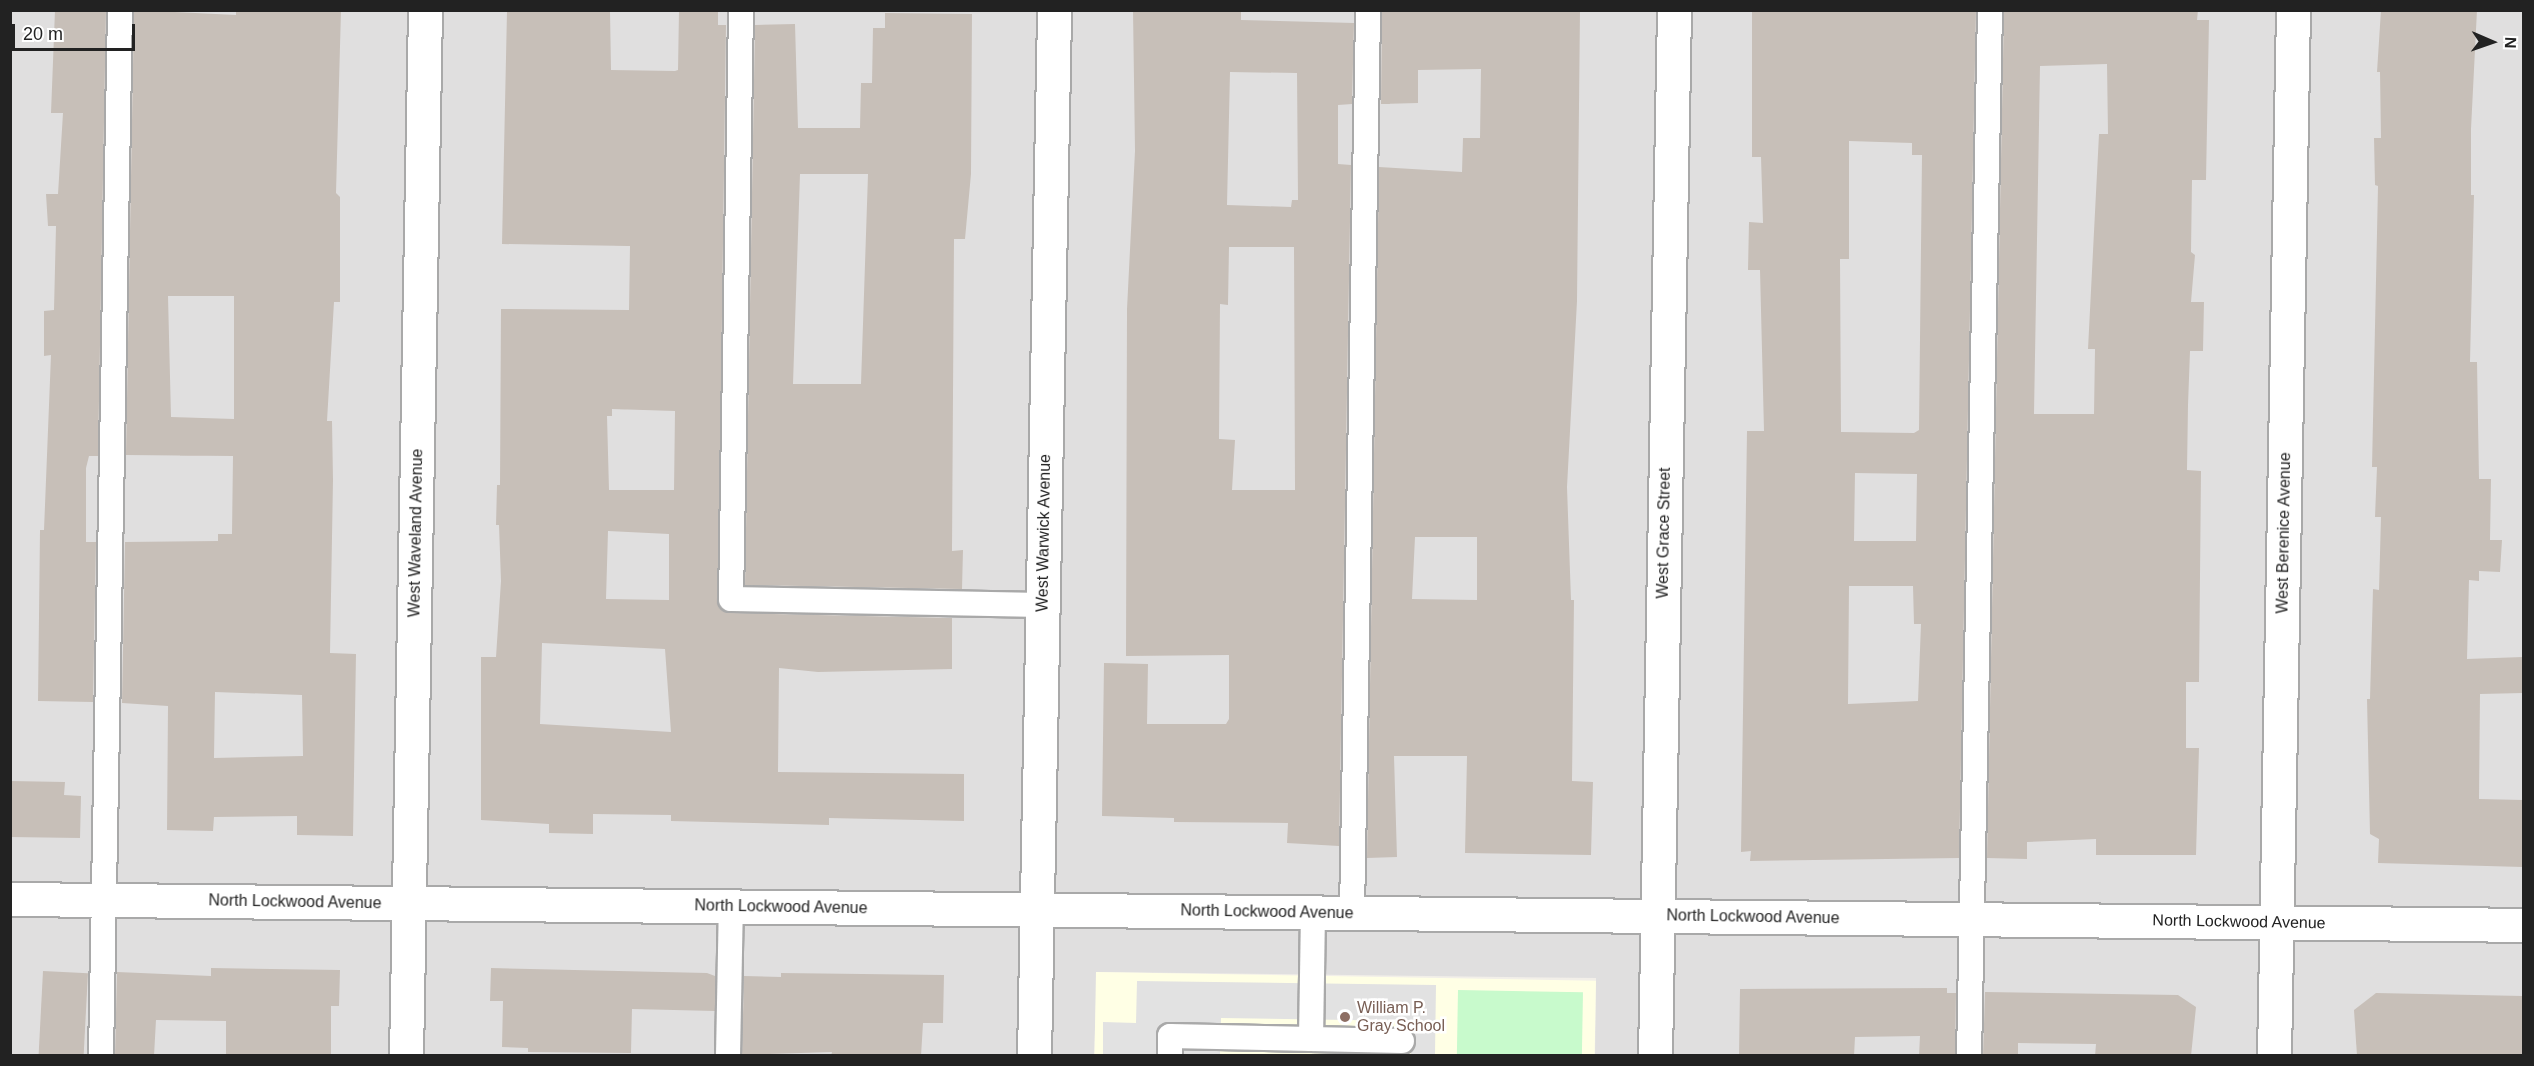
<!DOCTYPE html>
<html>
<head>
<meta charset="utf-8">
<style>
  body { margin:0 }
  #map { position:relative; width:2534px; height:1066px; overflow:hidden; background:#f2efe9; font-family:Arial,sans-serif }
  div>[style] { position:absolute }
  .residential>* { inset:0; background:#e0dfdf }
  .education>* { inset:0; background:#ffffe5; transform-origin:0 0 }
  .park>* { inset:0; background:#c8facc; transform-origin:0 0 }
  .parking>* { inset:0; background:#e2e2e2 }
  .building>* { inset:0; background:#c7bfb8; transform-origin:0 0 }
  .roads { filter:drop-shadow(2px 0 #a9a9a9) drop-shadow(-2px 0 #a9a9a9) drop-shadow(0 2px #a9a9a9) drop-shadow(0 -2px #a9a9a9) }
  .service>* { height:24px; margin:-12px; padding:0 12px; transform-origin:12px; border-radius:12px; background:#fff }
  .minor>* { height:33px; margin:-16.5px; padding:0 16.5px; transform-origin:16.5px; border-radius:16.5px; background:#fff }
  .dots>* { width:16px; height:16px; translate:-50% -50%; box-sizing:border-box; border:3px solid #fff; border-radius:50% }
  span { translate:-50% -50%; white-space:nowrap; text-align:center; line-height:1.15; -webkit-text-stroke:5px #fff; paint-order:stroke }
  .street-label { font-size:16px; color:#222 }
  .education-label { font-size:16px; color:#785e54 }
  .left { translate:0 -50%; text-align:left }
  .frame { position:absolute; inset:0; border:12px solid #222; pointer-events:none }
  .north { position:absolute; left:2462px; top:12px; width:60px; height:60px; -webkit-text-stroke:4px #fff; paint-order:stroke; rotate:92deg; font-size:16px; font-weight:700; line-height:24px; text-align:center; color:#222 }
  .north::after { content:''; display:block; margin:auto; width:21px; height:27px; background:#222; clip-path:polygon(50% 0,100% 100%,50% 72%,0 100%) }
  .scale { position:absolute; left:12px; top:24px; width:123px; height:27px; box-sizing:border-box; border:3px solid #222; border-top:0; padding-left:8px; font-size:18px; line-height:21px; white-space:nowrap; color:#222; -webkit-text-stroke:4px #fff; paint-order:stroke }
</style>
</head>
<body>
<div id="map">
  <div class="residential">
    <i style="clip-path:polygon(10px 11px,2523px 11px,2523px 1055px,1595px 1055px,1596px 978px,1097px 972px,1094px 1055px,11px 1055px)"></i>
  </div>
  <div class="education">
    <i style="left:1096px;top:972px;width:500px;height:84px;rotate:1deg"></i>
  </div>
  <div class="park">
    <i style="left:1458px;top:990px;width:125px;height:65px;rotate:1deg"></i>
  </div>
  <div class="parking">
    <i style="clip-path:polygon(1137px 981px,1436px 985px,1435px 1055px,1411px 1055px,1411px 1021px,1221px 1018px,1220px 1055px,1103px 1056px,1103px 1022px,1136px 1023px)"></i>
  </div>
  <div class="building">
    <i style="clip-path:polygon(55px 10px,106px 10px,98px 456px,89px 456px,86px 468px,86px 542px,96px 542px,93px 702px,38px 701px,40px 530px,44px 530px,51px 355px,44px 356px,44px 311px,54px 310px,56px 226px,48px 226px,46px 194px,58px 194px,63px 113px,51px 113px)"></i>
    <i style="clip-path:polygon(evenodd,134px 10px,236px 15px,236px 10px,341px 10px,336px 193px,340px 197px,340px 302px,334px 302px,327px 421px,332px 421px,333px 480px,330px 653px,356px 654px,353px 836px,297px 835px,297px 816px,214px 817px,213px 831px,167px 830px,168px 706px,122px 703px,125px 542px,218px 541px,218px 534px,232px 534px,233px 456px,126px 455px,134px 10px,168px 296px,234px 296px,234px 419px,171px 417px,168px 296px,134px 10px,215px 692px,302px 695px,303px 756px,214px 758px,215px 692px)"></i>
    <i style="clip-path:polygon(evenodd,679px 10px,718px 10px,718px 25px,726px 25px,718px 605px,731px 613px,952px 618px,952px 669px,818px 672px,779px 668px,778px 772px,964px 774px,964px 821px,829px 818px,829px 825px,671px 821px,671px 815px,593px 814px,593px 834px,549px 833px,549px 824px,481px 820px,481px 657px,496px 657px,501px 581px,499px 525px,496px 525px,497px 485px,500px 485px,501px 309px,629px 310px,630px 246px,502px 244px,507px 11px,610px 11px,611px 70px,675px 71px,678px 70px,679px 10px,612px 409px,675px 411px,674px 490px,609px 490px,607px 416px,612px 416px,612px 409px,679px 10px,608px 531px,669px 534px,669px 600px,606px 599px,608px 531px,679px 10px,542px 643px,665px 649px,671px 732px,540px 724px,542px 643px)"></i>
    <i style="clip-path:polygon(evenodd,1133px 10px,1241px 10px,1241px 20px,1354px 23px,1352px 104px,1338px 105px,1338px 164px,1351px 165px,1339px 846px,1287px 843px,1288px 823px,1174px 822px,1174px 818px,1102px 816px,1104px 663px,1148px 664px,1147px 724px,1226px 724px,1229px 719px,1229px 655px,1126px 656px,1127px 309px,1135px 151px,1133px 10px,1230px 72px,1297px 73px,1298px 200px,1292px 200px,1291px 207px,1227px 205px,1230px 72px,1133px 10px,1229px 247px,1294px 247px,1295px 490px,1232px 490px,1235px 440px,1219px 439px,1220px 304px,1228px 305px,1229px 247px)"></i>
    <i style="clip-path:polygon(evenodd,1382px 10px,1580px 10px,1577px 301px,1567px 487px,1571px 600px,1574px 600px,1572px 781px,1593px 782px,1591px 855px,1465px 853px,1467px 756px,1394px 756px,1397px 857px,1367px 858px,1379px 167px,1462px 172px,1463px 138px,1480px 138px,1481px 69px,1418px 70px,1418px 103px,1381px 104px,1382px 10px,1415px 537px,1477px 537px,1477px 600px,1412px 599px,1415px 537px)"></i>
    <i style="clip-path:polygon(evenodd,1752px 10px,1976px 10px,1959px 858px,1750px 861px,1751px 851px,1741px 852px,1747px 431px,1764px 431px,1760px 270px,1748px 270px,1749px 222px,1763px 223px,1761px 157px,1752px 157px,1752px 10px,1849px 141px,1912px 143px,1912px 155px,1922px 155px,1919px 430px,1914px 433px,1841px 432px,1840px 259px,1849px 259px,1849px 141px,1752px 10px,1855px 473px,1917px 474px,1916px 541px,1854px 541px,1855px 473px,1752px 10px,1849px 586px,1913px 586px,1914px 624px,1921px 624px,1918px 701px,1848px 704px,1849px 586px)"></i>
    <i style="clip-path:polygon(evenodd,2004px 10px,2198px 10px,2197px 20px,2209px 20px,2206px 180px,2192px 180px,2191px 252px,2195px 255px,2191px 302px,2204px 302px,2203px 351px,2190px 351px,2188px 405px,2187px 470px,2201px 471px,2199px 682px,2186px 682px,2186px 748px,2199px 748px,2196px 855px,2096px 855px,2096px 839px,2027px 842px,2027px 859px,1987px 858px,2004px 10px,2107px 64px,2108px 134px,2099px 134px,2088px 349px,2095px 349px,2094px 414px,2034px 414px,2040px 66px,2107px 64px)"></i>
    <i style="clip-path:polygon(2381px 10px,2477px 10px,2471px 129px,2471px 195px,2474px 195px,2470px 362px,2477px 362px,2479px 479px,2491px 479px,2490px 540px,2502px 540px,2500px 572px,2479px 571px,2479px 581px,2469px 580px,2467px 659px,2523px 657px,2523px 693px,2480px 694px,2479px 799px,2523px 800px,2523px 867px,2378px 863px,2379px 839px,2370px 834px,2367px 699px,2370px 699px,2373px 589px,2379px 590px,2381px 517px,2375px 517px,2377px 467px,2372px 467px,2378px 186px,2375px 185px,2374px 138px,2381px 138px,2380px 72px,2377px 72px)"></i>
    <i style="clip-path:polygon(evenodd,885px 13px,972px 14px,971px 174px,965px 239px,954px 239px,952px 551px,963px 550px,962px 589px,745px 585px,755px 25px,795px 24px,798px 128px,860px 128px,861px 83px,872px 83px,873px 28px,885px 28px,885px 13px,800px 174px,868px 174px,861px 384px,793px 384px,800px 174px)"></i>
    <i style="clip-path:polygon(10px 781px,65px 782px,64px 795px,81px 796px,80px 838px,10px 837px)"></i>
    <i style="clip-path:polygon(211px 968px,340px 970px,339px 1006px,331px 1006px,331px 1056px,226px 1056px,226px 1021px,156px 1020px,154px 1056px,115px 1056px,117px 972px,211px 976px)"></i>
    <i style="clip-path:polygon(491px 968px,707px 973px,715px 976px,715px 1011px,632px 1009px,631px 1053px,528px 1052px,528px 1048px,502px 1047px,503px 1001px,490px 1001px)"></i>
    <i style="left:43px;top:971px;width:45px;height:85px;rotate:3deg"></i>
    <i style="clip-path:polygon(781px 973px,944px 975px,943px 1023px,923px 1023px,921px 1056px,831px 1056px,832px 1052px,742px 1055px,744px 976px,781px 977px)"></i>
    <i style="clip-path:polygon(1947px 988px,1947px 993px,1956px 993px,1955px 1056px,1919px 1056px,1920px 1036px,1855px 1037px,1854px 1056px,1739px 1056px,1740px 989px)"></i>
    <i style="clip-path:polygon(1985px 992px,2178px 995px,2196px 1007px,2191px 1056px,2095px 1056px,2096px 1044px,2018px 1043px,2018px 1056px,1983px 1056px)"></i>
    <i style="clip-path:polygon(2376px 993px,2523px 996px,2523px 1056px,2357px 1056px,2354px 1010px)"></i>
  </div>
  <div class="roads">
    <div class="service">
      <i style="left:741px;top:10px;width:589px;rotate:90.97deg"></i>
      <i style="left:731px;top:599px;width:312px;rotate:1.1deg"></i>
      <i style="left:1313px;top:912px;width:127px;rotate:90.9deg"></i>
      <i style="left:1311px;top:1039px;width:91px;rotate:1.3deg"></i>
      <i style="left:1352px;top:913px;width:903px;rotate:-88.98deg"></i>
      <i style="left:101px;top:1056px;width:1046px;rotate:-88.96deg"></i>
      <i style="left:728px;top:1056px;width:150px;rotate:-88.9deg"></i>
      <i style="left:1170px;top:1056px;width:20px;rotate:-90deg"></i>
      <i style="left:1170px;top:1036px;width:141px;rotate:1.2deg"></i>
      <i style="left:1969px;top:1056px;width:1046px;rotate:-88.85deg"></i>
    </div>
    <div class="minor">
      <i style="left:10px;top:899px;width:2514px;rotate:0.59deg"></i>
      <i style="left:406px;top:1056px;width:1046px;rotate:-88.96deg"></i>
      <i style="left:1034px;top:1056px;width:1046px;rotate:-88.9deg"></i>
      <i style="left:1655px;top:1056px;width:1046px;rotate:-88.96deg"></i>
      <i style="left:2274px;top:1056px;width:1046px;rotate:-88.96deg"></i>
    </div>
  </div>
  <div class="dots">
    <i style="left:1345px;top:1017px;background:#8d6e63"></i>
  </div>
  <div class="street-label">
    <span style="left:416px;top:533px;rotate:-89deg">West Waveland Avenue</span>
    <span style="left:1044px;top:533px;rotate:-89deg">West Warwick Avenue</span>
    <span style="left:1664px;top:533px;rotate:-89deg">West Grace Street</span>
    <span style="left:2284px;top:533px;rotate:-89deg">West Berenice Avenue</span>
    <span style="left:295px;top:902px;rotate:1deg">North Lockwood Avenue</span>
    <span style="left:781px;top:907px;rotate:1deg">North Lockwood Avenue</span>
    <span style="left:1267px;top:912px;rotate:1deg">North Lockwood Avenue</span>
    <span style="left:1753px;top:917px;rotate:1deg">North Lockwood Avenue</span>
    <span style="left:2239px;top:922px;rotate:1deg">North Lockwood Avenue</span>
  </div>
  <div class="education-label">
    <span class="left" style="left:1357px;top:1017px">William P.<br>Gray School</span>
  </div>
  <div class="frame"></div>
  <div class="north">N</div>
  <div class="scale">20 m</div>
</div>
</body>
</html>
